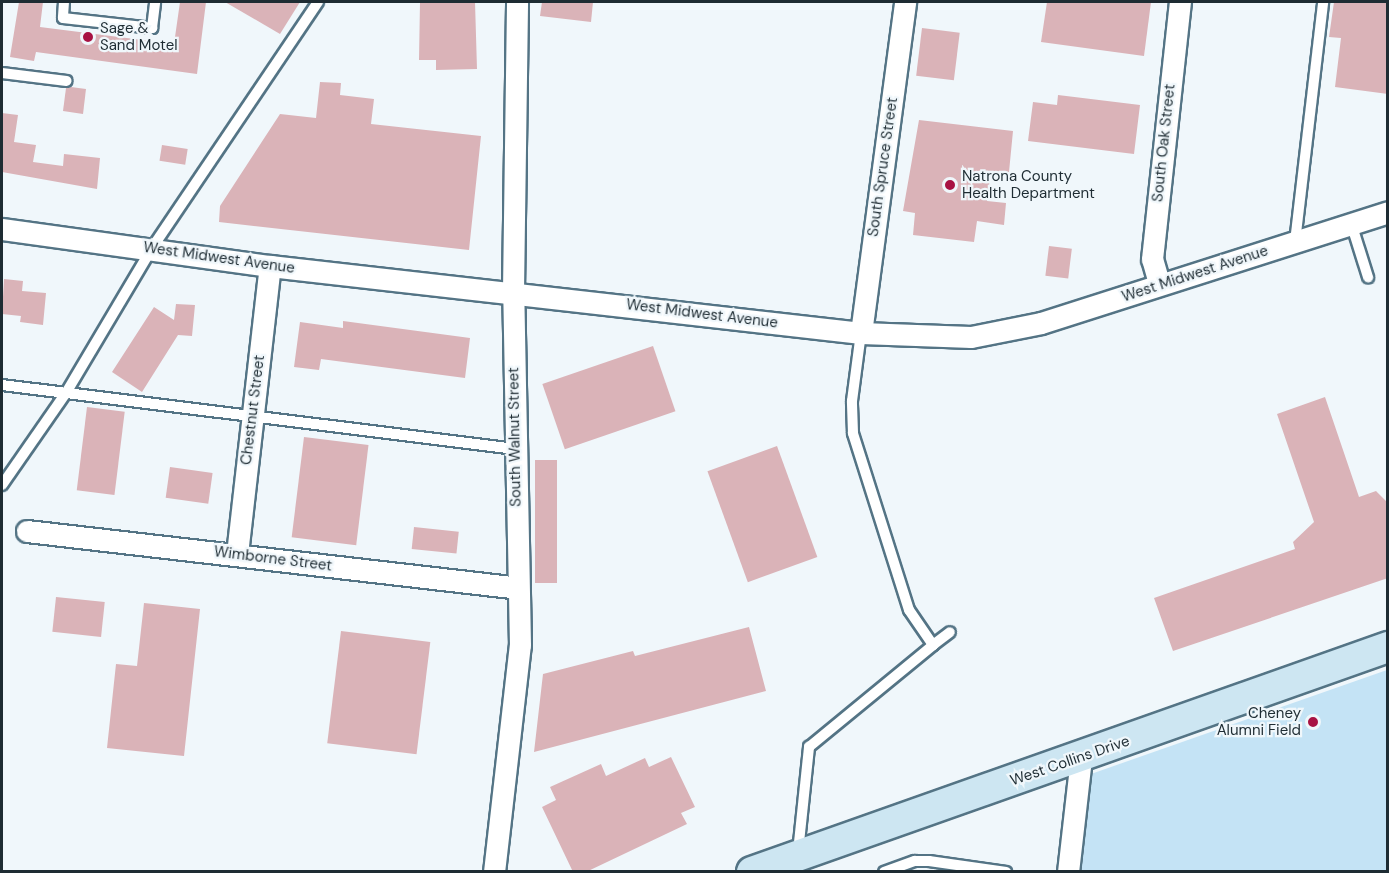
<!DOCTYPE html>
<html>
<head>
<meta charset="utf-8">
<style>
  body { margin:0 }
  #map { position:relative; width:1389px; height:873px; overflow:hidden; background:#f0f7fb; font-family:"DM Sans",sans-serif }
  div>[style] { position:absolute }
  .green>* { inset:0; background:#c4e3f5 }
  .building>* { inset:0; background:#dab3b8; transform-origin:0 0 }
  .roads { filter:drop-shadow(2px 0 #547485) drop-shadow(-2px 0 #547485) drop-shadow(0 2px #547485) drop-shadow(0 -2px #547485) }
  .lane>* { height:10px; margin:-5px; padding:0 5px; transform-origin:5px; border-radius:5px; background:#fff }
  .street>* { height:21px; margin:-10.5px; padding:0 10.5px; transform-origin:10.5px; border-radius:10.5px; background:#fff }
  .secondary>* { height:30px; margin:-15px; padding:0 15px; transform-origin:15px; border-radius:15px; background:#cde6f2 }
  .dots>* { width:16px; height:16px; translate:-50% -50%; box-sizing:border-box; border:3px solid #f0f7fb; border-radius:50% }
  span { translate:-50% -50%; white-space:nowrap; text-align:center; line-height:1.15; -webkit-text-stroke:4.5px #f0f7fb; paint-order:stroke }
  .poi-label { font-size:15px; color:#1e2c33 }
  .left { translate:0 -50%; text-align:left }
  .right { translate:-100% -50%; text-align:right }
  .street-label { font-size:15px; color:#1e2c33 }
  .frame { position:absolute; inset:0; border:3px solid #1e2c33; pointer-events:none }
</style>
</head>
<body>
<div id="map">
  <div class="green">
    <i style="clip-path:polygon(1387px 670px,1387px 871px,1080px 871px,1091px 774px)"></i>
  </div>
  <div class="building">
    <i style="clip-path:polygon(19px 2px,43px 2px,40px 27px,174px 44px,180px 2px,206px 2px,197px 74px,36px 52px,34px 61px,10px 57px)"></i>
    <i style="clip-path:polygon(225px 2px,300px 2px,280px 34px)"></i>
    <i style="clip-path:polygon(420px 2px,475px 2px,477px 69px,436px 70px,436px 60px,419px 60px)"></i>
    <i style="clip-path:polygon(542px 2px,593px 2px,591px 22px,540px 16px)"></i>
    <i style="clip-path:polygon(1047px 2px,1151px 2px,1144px 56px,1041px 42px)"></i>
    <i style="clip-path:polygon(1334px 2px,1388px 2px,1388px 94px,1335px 87px,1341px 38px,1329px 37px)"></i>
    <i style="left:922px;top:28px;width:38px;height:48px;rotate:7deg"></i>
    <i style="clip-path:polygon(320px 82px,341px 83px,340px 95px,374px 99px,371px 124px,481px 136px,469px 250px,219px 222px,220px 206px,280px 114px,316px 118px)"></i>
    <i style="clip-path:polygon(71px 87px,86px 89px,83px 114px,63px 111px,66px 88px)"></i>
    <i style="clip-path:polygon(1058px 95px,1140px 105px,1134px 154px,1028px 141px,1033px 102px,1057px 105px)"></i>
    <i style="clip-path:polygon(2px 113px,18px 115px,14px 142px,36px 145px,33px 162px,63px 166px,64px 154px,100px 158px,97px 189px,2px 172px)"></i>
    <i style="clip-path:polygon(919px 120px,1013px 131px,1009px 172px,991px 171px,987px 201px,1006px 203px,1004px 225px,977px 221px,974px 242px,913px 235px,915px 213px,903px 211px)"></i>
    <i style="left:162px;top:145px;width:26px;height:16px;rotate:9deg"></i>
    <i style="left:1049px;top:246px;width:23px;height:30px;rotate:7deg"></i>
    <i style="clip-path:polygon(4px 279px,23px 281px,22px 291px,46px 293px,43px 325px,20px 322px,21px 316px,2px 314px)"></i>
    <i style="clip-path:polygon(176px 304px,195px 305px,192px 336px,178px 335px,142px 392px,112px 372px,154px 307px,174px 320px)"></i>
    <i style="clip-path:polygon(343px 321px,470px 338px,465px 378px,321px 359px,319px 370px,294px 367px,300px 322px,343px 328px)"></i>
    <i style="left:653px;top:346px;width:69px;height:117px;rotate:71deg"></i>
    <i style="clip-path:polygon(1325px 397px,1359px 497px,1376px 491px,1388px 503px,1388px 578px,1173px 651px,1154px 598px,1295px 549px,1293px 542px,1314px 522px,1277px 414px)"></i>
    <i style="left:87px;top:407px;width:38px;height:84px;rotate:7deg"></i>
    <i style="left:304px;top:437px;width:65px;height:101px;rotate:7deg"></i>
    <i style="left:777px;top:446px;width:118px;height:74px;rotate:70deg"></i>
    <i style="left:535px;top:460px;width:22px;height:123px"></i>
    <i style="left:170px;top:467px;width:43px;height:31px;rotate:8deg"></i>
    <i style="left:414px;top:527px;width:45px;height:22px;rotate:6deg"></i>
    <i style="left:56px;top:597px;width:49px;height:35px;rotate:6deg"></i>
    <i style="clip-path:polygon(144px 603px,200px 609px,184px 756px,107px 748px,116px 664px,137px 666px)"></i>
    <i style="clip-path:polygon(749px 627px,766px 691px,534px 752px,543px 674px,633px 651px,635px 656px)"></i>
    <i style="left:341px;top:631px;width:90px;height:113px;rotate:7deg"></i>
    <i style="clip-path:polygon(671px 757px,695px 807px,681px 813px,687px 824px,586px 872px,573px 872px,542px 807px,556px 800px,550px 787px,601px 764px,606px 776px,645px 758px,649px 767px)"></i>
  </div>
  <div class="roads">
    <div class="lane">
      <i style="left:64px;top:2px;width:16px;rotate:94deg"></i>
      <i style="left:63px;top:18px;width:90px;rotate:6.4deg"></i>
      <i style="left:152px;top:28px;width:26px;rotate:-83deg"></i>
      <i style="left:2px;top:73px;width:65px;rotate:7deg"></i>
      <i style="left:1351px;top:223px;width:57px;rotate:72.5deg"></i>
      <i style="left:1295px;top:242px;width:242px;rotate:-83.3deg"></i>
      <i style="left:2px;top:385px;width:518px;rotate:7.1deg"></i>
      <i style="left:2px;top:485px;width:112px;rotate:-55.2deg"></i>
      <i style="left:66px;top:393px;width:169px;rotate:-59.3deg"></i>
      <i style="left:152px;top:248px;width:297px;rotate:-56deg"></i>
      <i style="left:933px;top:645px;width:21px;rotate:-37deg"></i>
      <i style="left:798px;top:852px;width:106px;rotate:-84deg"></i>
      <i style="left:809px;top:747px;width:161px;rotate:-39.4deg"></i>
      <i style="left:933px;top:645px;width:42px;rotate:-124.4deg"></i>
      <i style="left:909px;top:610px;width:186px;rotate:-107.6deg"></i>
      <i style="left:853px;top:433px;width:32px;rotate:-92deg"></i>
      <i style="left:852px;top:401px;width:69px;rotate:-82.5deg"></i>
      <i style="left:884px;top:872px;width:33px;rotate:-20deg"></i>
      <i style="left:915px;top:861px;width:14px"></i>
      <i style="left:929px;top:861px;width:78px;rotate:8.1deg"></i>
    </div>
    <div class="street">
      <i style="left:2px;top:229px;width:271px;rotate:7.9deg"></i>
      <i style="left:270px;top:266px;width:595px;rotate:6.47deg"></i>
      <i style="left:861px;top:333px;width:110px;rotate:2.1deg"></i>
      <i style="left:971px;top:337px;width:71px;rotate:-11.3deg"></i>
      <i style="left:1041px;top:323px;width:364px;rotate:-17.7deg"></i>
      <i style="left:1159px;top:283px;width:25px;rotate:-106deg"></i>
      <i style="left:1152px;top:259px;width:259px;rotate:-83.8deg"></i>
      <i style="left:861px;top:333px;width:334px;rotate:-82.4deg"></i>
      <i style="left:27px;top:531px;width:494px;rotate:6.6deg"></i>
      <i style="left:237px;top:554px;width:290px;rotate:-83.5deg"></i>
      <i style="left:494px;top:872px;width:228px;rotate:-83.5deg"></i>
      <i style="left:520px;top:645px;width:354px;rotate:-91.1deg"></i>
      <i style="left:513px;top:291px;width:289px;rotate:-89.2deg"></i>
      <i style="left:1068px;top:872px;width:115px;rotate:-83.5deg"></i>
    </div>
    <div class="secondary">
      <i style="left:752px;top:872px;width:675px;rotate:-19.48deg"></i>
    </div>
  </div>
  <div class="dots">
    <i style="left:88px;top:37px;background:#a81243"></i>
    <i style="left:950px;top:185px;background:#a81243"></i>
    <i style="left:1313px;top:722px;background:#a81243"></i>
  </div>
  <div class="poi-label">
    <span class="left" style="left:100px;top:37px">Sage &amp;<br>Sand Motel</span>
    <span class="left" style="left:962px;top:185px">Natrona County<br>Health Department</span>
    <span class="right" style="left:1301px;top:722px">Cheney<br>Alumni Field</span>
  </div>
  <div class="street-label">
    <span style="left:1164px;top:143px;rotate:-84deg">South Oak Street</span>
    <span style="left:883px;top:167px;rotate:-82deg">South Spruce Street</span>
    <span style="left:219px;top:258px;rotate:8deg">West Midwest Avenue</span>
    <span style="left:1195px;top:274px;rotate:-18deg">West Midwest Avenue</span>
    <span style="left:702px;top:314px;rotate:7deg">West Midwest Avenue</span>
    <span style="left:253px;top:410px;rotate:-83deg">Chestnut Street</span>
    <span style="left:515px;top:437px;rotate:-91deg">South Walnut Street</span>
    <span style="left:273px;top:559px;rotate:7deg">Wimborne Street</span>
    <span style="left:1070px;top:761px;rotate:-19deg">West Collins Drive</span>
  </div>
  <div class="frame"></div>
</div>
</body>
</html>
